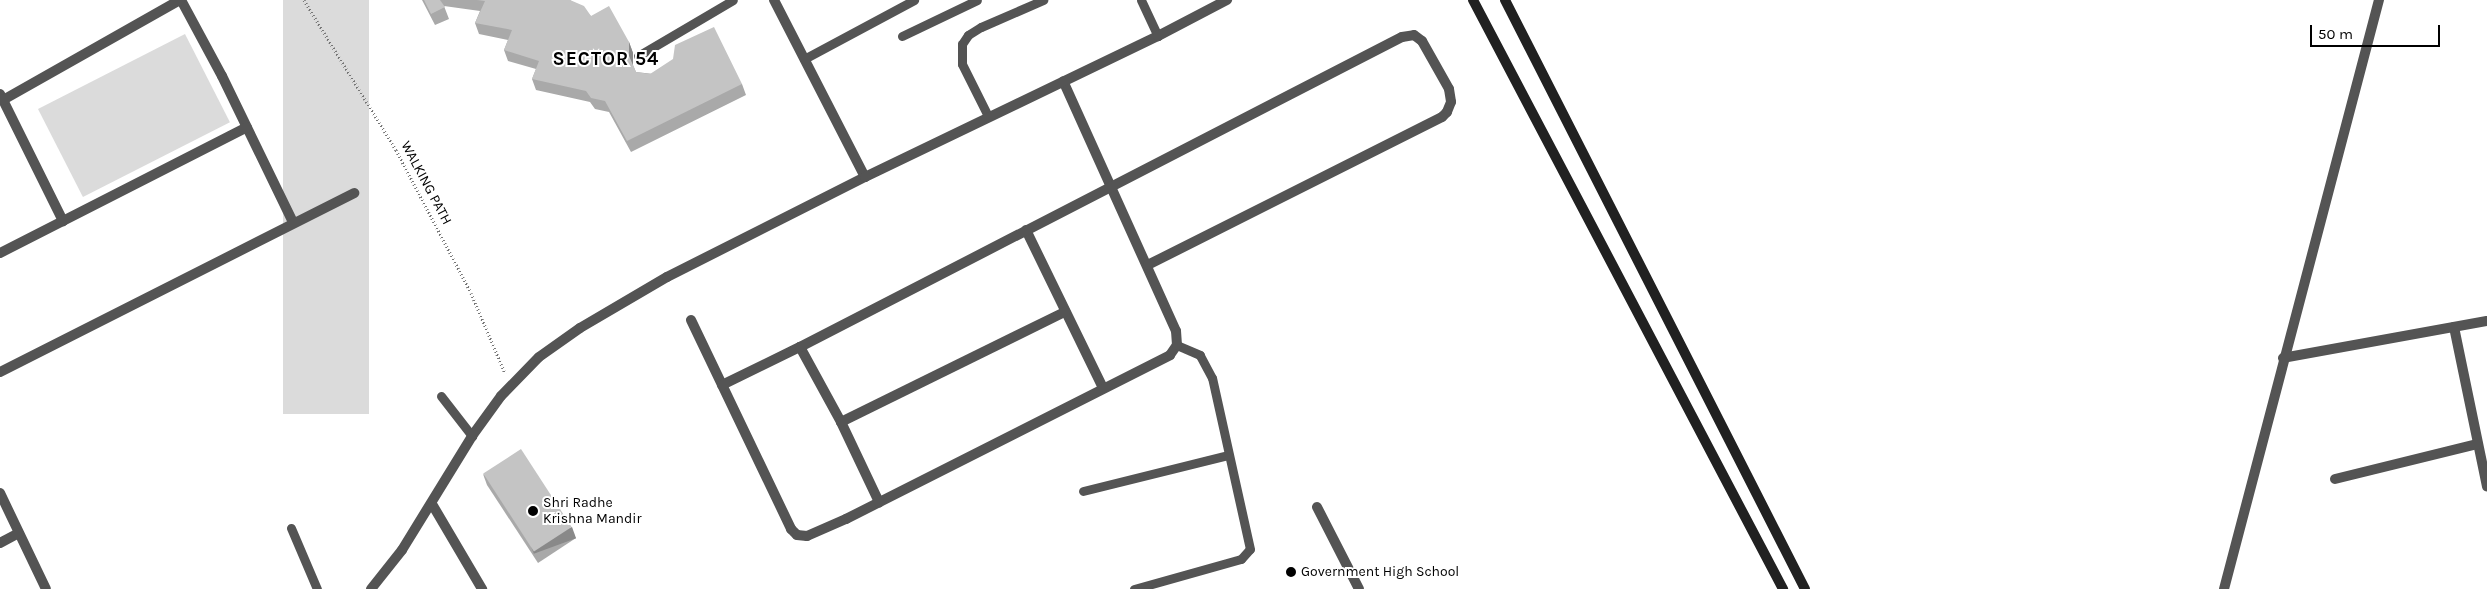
<!DOCTYPE html>
<html>
<head>
<meta charset="utf-8">
<style>
  body { margin:0 }
  #map { position:relative; width:2487px; height:589px; overflow:hidden; background:#fff; font-family:Karla,sans-serif }
  div>[style] { position:absolute }
  .green>* { inset:0; background:#dbdbdb; transform-origin:0 0 }
  .path>* { height:3px; margin-top:-1.5px; transform-origin:0; background:repeating-linear-gradient(90deg,#767676 0 1px,transparent 0 3.5px) }
  .service>* { height:9px; margin:-4.5px; padding:0 4.5px; transform-origin:4.5px; border-radius:4.5px; background:#545454 }
  .minor>* { height:10px; margin:-5px; padding:0 5px; transform-origin:5px; border-radius:5px; background:#545454 }
  .tertiary>* { height:10px; margin:-5px; padding:0 5px; transform-origin:5px; border-radius:5px; background:#545454 }
  .secondary>* { height:10px; margin:-5px; padding:0 5px; transform-origin:5px; border-radius:5px; background:#212121 }
  .wall>* { inset:0; background:#a9a9a9 }
  .shaded-wall>* { inset:0; background:#898989; transform-origin:0 0 }
  .building>* { inset:0; background:#c4c4c4; transform-origin:0 0 }
  .dots>* { width:14px; height:14px; translate:-50% -50%; box-sizing:border-box; border:2px solid #fff; border-radius:50% }
  span { translate:-50% -50%; white-space:nowrap; text-align:center; line-height:1.15; -webkit-text-stroke:4px #fff; paint-order:stroke }
  .street-label { font-size:14px; color:#000 }
  .poi-label { font-size:14px; color:#000 }
  .left { translate:0 -50%; text-align:left }
  .district-label { font-size:19px; color:#000; font-weight:700; letter-spacing:1px }
  .scale { position:absolute; left:2310px; top:25px; width:130px; height:22px; box-sizing:border-box; border:2px solid #000; border-top:0; padding-left:6px; font-size:15px; line-height:18px; white-space:nowrap; color:#000; -webkit-text-stroke:4px #fff; paint-order:stroke }
</style>
</head>
<body>
<div id="map">
  <div class="green">
    <i style="left:283px;top:0;width:86px;height:414px"></i>
    <i style="left:185px;top:34px;width:99px;height:165px;rotate:63deg"></i>
  </div>
  <div class="path">
    <i style="left:304px;top:0;width:176px;rotate:58.5deg"></i>
    <i style="left:396px;top:150px;width:161px;rotate:62.3deg"></i>
    <i style="left:471px;top:293px;width:87px;rotate:67deg"></i>
  </div>
  <div class="service">
    <i style="left:1141px;top:0;width:40px;rotate:65deg"></i>
    <i style="left:902px;top:36px;width:83px;rotate:-25.6deg"></i>
    <i style="left:638px;top:56px;width:110px;rotate:-30.5deg"></i>
    <i style="left:804px;top:59px;width:125px;rotate:-28.2deg"></i>
    <i style="left:988px;top:116px;width:58px;rotate:-116.6deg"></i>
    <i style="left:962px;top:64px;width:20px;rotate:-90deg"></i>
    <i style="left:962px;top:44px;width:11px;rotate:-56deg"></i>
    <i style="left:968px;top:35px;width:15px;rotate:-32deg"></i>
    <i style="left:981px;top:27px;width:68px;rotate:-23.5deg"></i>
    <i style="left:441px;top:396px;width:51px;rotate:52.2deg"></i>
    <i style="left:1083px;top:491px;width:150px;rotate:-13.9deg"></i>
    <i style="left:291px;top:528px;width:66px;rotate:66.9deg"></i>
    <i style="left:1134px;top:589px;width:111px;rotate:-15.7deg"></i>
    <i style="left:1241px;top:559px;width:13px;rotate:-48deg"></i>
    <i style="left:1250px;top:549px;width:175px;rotate:-102.5deg"></i>
    <i style="left:1212px;top:378px;width:26px;rotate:-118deg"></i>
    <i style="left:1200px;top:355px;width:25px;rotate:-157deg"></i>
  </div>
  <div class="minor">
    <i style="left:181px;top:0;width:86px;rotate:61.7deg"></i>
    <i style="left:222px;top:76px;width:162px;rotate:64.1deg"></i>
    <i style="left:774px;top:0;width:199px;rotate:62.8deg"></i>
    <i style="left:0;top:94px;width:142px;rotate:63.6deg"></i>
    <i style="left:3px;top:100px;width:203px;rotate:-29.5deg"></i>
    <i style="left:1026px;top:230px;width:176px;rotate:64deg"></i>
    <i style="left:0;top:253px;width:277px;rotate:-27deg"></i>
    <i style="left:691px;top:320px;width:232px;rotate:64.4deg"></i>
    <i style="left:791px;top:529px;width:8px;rotate:45deg"></i>
    <i style="left:797px;top:535px;width:10px;rotate:6deg"></i>
    <i style="left:807px;top:536px;width:43px;rotate:-23.6deg"></i>
    <i style="left:846px;top:519px;width:363px;rotate:-26.8deg"></i>
    <i style="left:1170px;top:355px;width:12px;rotate:-55deg"></i>
    <i style="left:1177px;top:345px;width:14px;rotate:-94deg"></i>
    <i style="left:1176px;top:331px;width:274px;rotate:-114.3deg"></i>
    <i style="left:2454px;top:327px;width:163px;rotate:78.3deg"></i>
    <i style="left:800px;top:347px;width:85px;rotate:61.3deg"></i>
    <i style="left:841px;top:422px;width:89px;rotate:64.6deg"></i>
    <i style="left:2283px;top:358px;width:207px;rotate:-10.3deg"></i>
    <i style="left:0;top:372px;width:397px;rotate:-26.8deg"></i>
    <i style="left:722px;top:385px;width:87px;rotate:-26deg"></i>
    <i style="left:800px;top:347px;width:677px;rotate:-27.25deg"></i>
    <i style="left:1402px;top:37px;width:12px;rotate:-9deg"></i>
    <i style="left:1414px;top:35px;width:10px;rotate:37deg"></i>
    <i style="left:1422px;top:41px;width:55px;rotate:60.6deg"></i>
    <i style="left:1449px;top:89px;width:13px;rotate:81deg"></i>
    <i style="left:1451px;top:102px;width:11px;rotate:112deg"></i>
    <i style="left:1447px;top:112px;width:7px;rotate:135deg"></i>
    <i style="left:1442px;top:117px;width:329px;rotate:153.3deg"></i>
    <i style="left:841px;top:422px;width:250px;rotate:-26.2deg"></i>
    <i style="left:2335px;top:479px;width:147px;rotate:-13.8deg"></i>
    <i style="left:0;top:493px;width:106px;rotate:64.4deg"></i>
    <i style="left:432px;top:504px;width:99px;rotate:59.5deg"></i>
    <i style="left:1317px;top:507px;width:92px;rotate:62.9deg"></i>
    <i style="left:0;top:543px;width:21px;rotate:-28deg"></i>
  </div>
  <div class="tertiary">
    <i style="left:371px;top:589px;width:50px;rotate:-51.5deg"></i>
    <i style="left:402px;top:550px;width:134px;rotate:-58.4deg"></i>
    <i style="left:472px;top:436px;width:49px;rotate:-54.1deg"></i>
    <i style="left:501px;top:396px;width:54px;rotate:-45.7deg"></i>
    <i style="left:539px;top:357px;width:50px;rotate:-35.3deg"></i>
    <i style="left:580px;top:328px;width:101px;rotate:-30.4deg"></i>
    <i style="left:667px;top:277px;width:222px;rotate:-26.8deg"></i>
    <i style="left:865px;top:177px;width:325px;rotate:-25.7deg"></i>
    <i style="left:1158px;top:36px;width:78px;rotate:-27.6deg"></i>
    <i style="left:2224px;top:589px;width:609px;rotate:-75.26deg"></i>
  </div>
  <div class="secondary">
    <i style="left:1473px;top:0;width:666px;rotate:62.24deg"></i>
    <i style="left:1505px;top:0;width:661px;rotate:63.01deg"></i>
  </div>
  <div class="wall">
    <i style="clip-path:polygon(422px 0,570px 0,591px 16px,629px 42px,633px 53px,633px 65px,636px 72px,742px 84px,746px 95px,631px 152px,609px 112px,595px 109px,590px 102px,536px 90px,532px 79px,536px 69px,508px 61px,504px 50px,508px 40px,479px 34px,475px 23px,480px 11px,444px 6px,449px 19px,435px 25px)"></i>
    <i style="clip-path:polygon(483px 474px,576px 538px,538px 563px,487px 485px)"></i>
  </div>
  <div class="shaded-wall">
    <i style="clip-path:polygon(629px 42px,633px 53px,633px 67px,629px 56px)"></i>
    <i style="left:572px;top:527px;width:12px;height:45px;rotate:70deg"></i>
  </div>
  <div class="building">
    <i style="clip-path:polygon(424px 0,440px 0,445px 7px,431px 14px)"></i>
    <i style="clip-path:polygon(477px 0,570px 0,584px 6px,591px 16px,609px 6px,629px 42px,629px 56px,636px 72px,650px 74px,673px 59px,675px 45px,714px 27px,742px 84px,627px 141px,605px 101px,591px 98px,586px 91px,532px 79px,539px 61px,504px 50px,512px 30px,475px 23px,485px 1px)"></i>
    <i style="left:521px;top:449px;width:93px;height:45px;rotate:57deg"></i>
  </div>
  <div class="dots">
    <i style="left:533px;top:511px;background:#000"></i>
    <i style="left:1291px;top:572px;background:#000"></i>
  </div>
  <div class="street-label">
    <span style="left:426px;top:183px;rotate:62deg">WALKING PATH</span>
  </div>
  <div class="poi-label">
    <span class="left" style="left:543px;top:511px">Shri Radhe<br>Krishna Mandir</span>
    <span class="left" style="left:1301px;top:572px">Government High School</span>
  </div>
  <div class="district-label">
    <span style="left:606px;top:60px">SECTOR 54</span>
  </div>
  <div class="scale">50 m</div>
</div>
</body>
</html>
